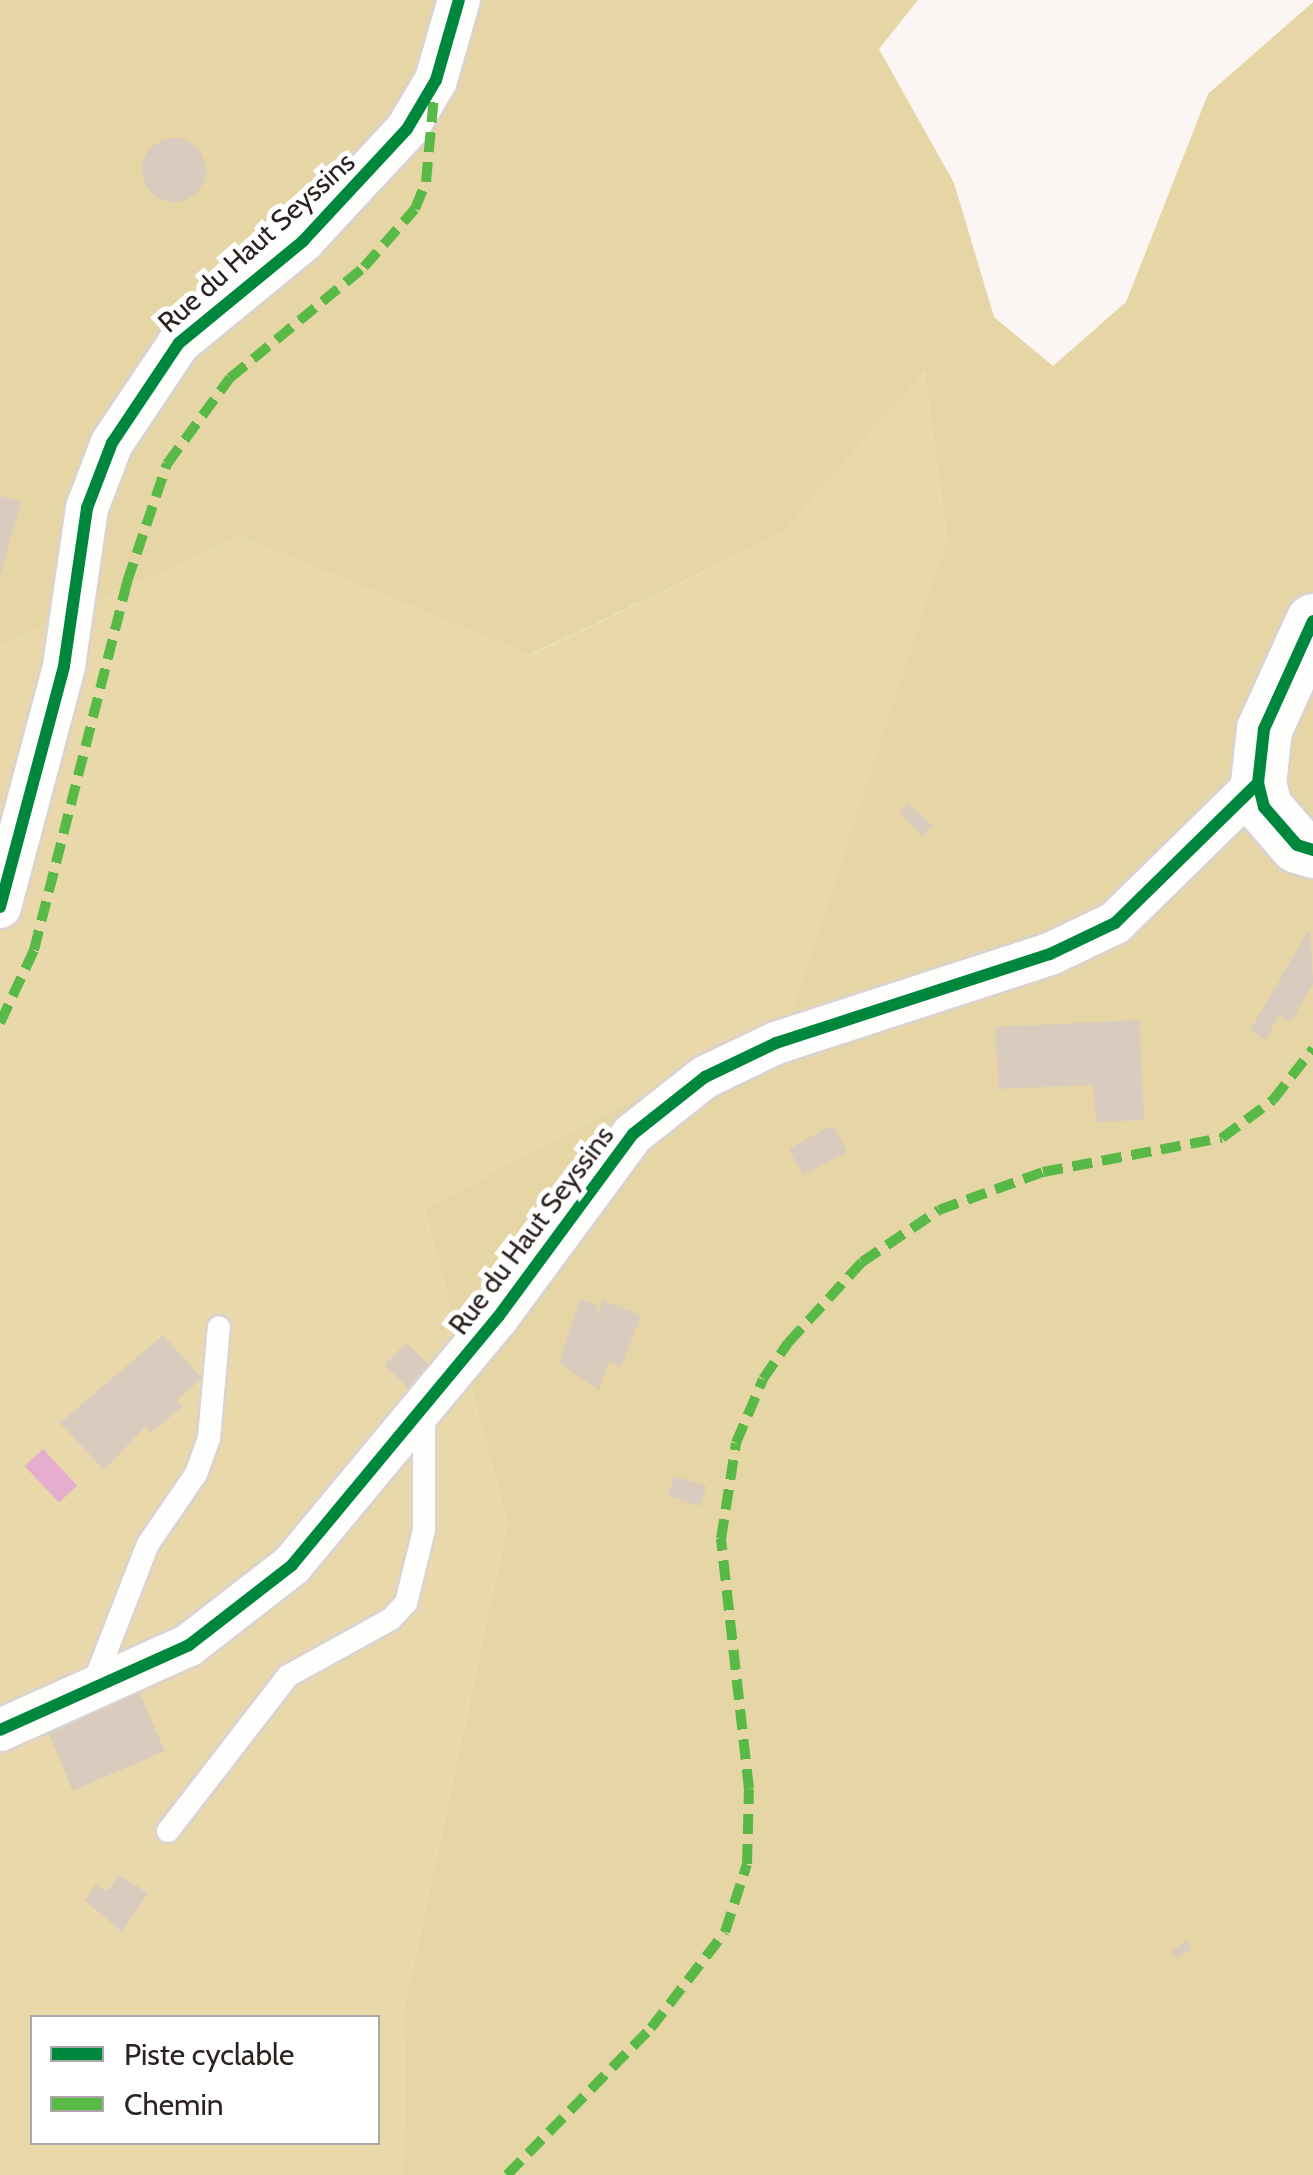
<!DOCTYPE html>
<html>
<head>
<meta charset="utf-8">
<style>
  body { margin:0 }
  #map { position:relative; width:1313px; height:2175px; overflow:hidden; background:#fbf6f4; font-family:Cabin,sans-serif }
  div>[style] { position:absolute }
  .green>* { inset:0; background:#e9d9aa }
  .forest>* { inset:0; background:#e6d6a5 }
  .water>* { inset:0; background:#e5adce; transform-origin:0 0 }
  .building>* { inset:0; background:#d9cbbd; transform-origin:0 0 }
  .round { border-radius:50% }
  .roads { filter:drop-shadow(2px 0 #d9d2d0) drop-shadow(-2px 0 #d9d2d0) drop-shadow(0 2px #d9d2d0) drop-shadow(0 -2px #d9d2d0) }
  .service>* { height:22px; margin:-11px; padding:0 11px; transform-origin:11px; border-radius:11px; background:#fefefd }
  .minor>* { height:42px; margin:-21px; padding:0 21px; transform-origin:21px; border-radius:21px; background:#fefefd }
  .secondary>* { height:55px; margin:-27.5px; padding:0 27.5px; transform-origin:27.5px; border-radius:27.5px; background:#fefefd }
  .quiet>* { height:10px; margin-top:-5px; transform-origin:0; background:repeating-linear-gradient(90deg,#58b947 0 20px,transparent 0 30px) }
  .cycleway>* { height:12px; margin:-6px; padding:0 6px; transform-origin:6px; border-radius:6px; background:#00873e }
  span { translate:-50% -50%; white-space:nowrap; text-align:center; line-height:1.15; -webkit-text-stroke:10px #fff; paint-order:stroke }
  .street-label { font-size:28px; color:#2c2320 }
  .legend { position:absolute; left:30px; top:2015px; width:350px; height:130px; box-sizing:border-box; background:#fff; border:2px solid #aba7a6; margin:0; padding:12px 18px; list-style:none; font-size:30px; color:#2c2320 }
  .legend li { display:flex; align-items:center; gap:20px; height:50px }
  .legend b { width:50px; border:2px solid #aba7a6 }
</style>
</head>
<body>
<div id="map">
  <div class="green">
    <i style="clip-path:polygon(evenodd,924px 370px,947px 541px,874px 788px,790px 1017px,424px 1208px,507px 1524px,404px 2008px,403px 2175px,0 2175px,0 647px,240px 537px,531px 655px,782px 534px,924px 370px,32px 2018px,378px 2018px,378px 2142px,32px 2142px,32px 2018px)"></i>
  </div>
  <div class="forest">
    <i style="clip-path:polygon(0 0,918px 0,879px 49px,954px 183px,994px 317px,1053px 366px,1126px 302px,1208px 94px,1313px 2px,1313px 2175px,403px 2175px,404px 2008px,507px 1524px,424px 1208px,790px 1017px,947px 541px,924px 371px,782px 534px,530px 655px,240px 537px,0 647px)"></i>
  </div>
  <div class="water">
    <i style="left:43px;top:1449px;width:50px;height:25px;rotate:47deg"></i>
  </div>
  <div class="building">
    <i class="round" style="left:142px;top:138px;width:64px;height:64px"></i>
    <i style="clip-path:polygon(0 496px,21px 502px,1px 573px,0 573px)"></i>
    <i style="left:909px;top:803px;width:33px;height:14px;rotate:45deg"></i>
    <i style="clip-path:polygon(1310px 928px,1313px 984px,1291px 1022px,1279px 1015px,1266px 1040px,1250px 1030px)"></i>
    <i style="clip-path:polygon(1139px 1020px,1144px 1120px,1096px 1122px,1093px 1085px,999px 1089px,995px 1027px)"></i>
    <i style="left:833px;top:1125px;width:30px;height:50px;rotate:62deg"></i>
    <i style="clip-path:polygon(580px 1299px,596px 1305px,598px 1315px,603px 1300px,641px 1315px,621px 1367px,609px 1362px,599px 1390px,559px 1363px)"></i>
    <i style="clip-path:polygon(163px 1335px,202px 1378px,177px 1400px,183px 1406px,151px 1433px,146px 1426px,104px 1470px,60px 1423px)"></i>
    <i style="left:406px;top:1343px;width:36px;height:31px;rotate:44deg"></i>
    <i style="left:674px;top:1476px;width:34px;height:21px;rotate:17deg"></i>
    <i style="left:137px;top:1686px;width:71px;height:100px;rotate:67deg"></i>
    <i style="clip-path:polygon(119px 1875px,148px 1893px,122px 1932px,85px 1901px,96px 1884px,107px 1892px)"></i>
    <i style="left:1186px;top:1940px;width:10px;height:18px;rotate:53deg"></i>
  </div>
  <div class="roads">
    <div class="service">
      <i style="left:93px;top:1685px;width:151px;rotate:-68.7deg"></i>
      <i style="left:148px;top:1544px;width:85px;rotate:-55.6deg"></i>
      <i style="left:196px;top:1474px;width:38px;rotate:-70deg"></i>
      <i style="left:209px;top:1438px;width:111px;rotate:-84.9deg"></i>
      <i style="left:168px;top:1831px;width:196px;rotate:-52.3deg"></i>
      <i style="left:288px;top:1676px;width:118px;rotate:-29deg"></i>
      <i style="left:391px;top:1619px;width:22px;rotate:-47deg"></i>
      <i style="left:406px;top:1603px;width:75px;rotate:-76.1deg"></i>
      <i style="left:424px;top:1530px;width:120px;rotate:-90deg"></i>
    </div>
    <div class="minor">
      <i style="left:0;top:907px;width:249px;rotate:-75.1deg"></i>
      <i style="left:64px;top:666px;width:160px;rotate:-81.7deg"></i>
      <i style="left:87px;top:508px;width:70px;rotate:-69deg"></i>
      <i style="left:112px;top:443px;width:120px;rotate:-56.2deg"></i>
      <i style="left:179px;top:343px;width:161px;rotate:-39.4deg"></i>
      <i style="left:303px;top:241px;width:153px;rotate:-47.1deg"></i>
      <i style="left:407px;top:129px;width:57px;rotate:-59.4deg"></i>
      <i style="left:436px;top:80px;width:83px;rotate:-74deg"></i>
      <i style="left:0;top:1730px;width:207px;rotate:-24.2deg"></i>
      <i style="left:189px;top:1645px;width:130px;rotate:-37.8deg"></i>
      <i style="left:292px;top:1565px;width:322px;rotate:-50.3deg"></i>
      <i style="left:498px;top:1317px;width:227px;rotate:-53.6deg"></i>
      <i style="left:633px;top:1134px;width:92px;rotate:-38.4deg"></i>
      <i style="left:705px;top:1077px;width:79px;rotate:-25.6deg"></i>
      <i style="left:776px;top:1043px;width:288px;rotate:-18deg"></i>
      <i style="left:1050px;top:954px;width:72px;rotate:-25.5deg"></i>
      <i style="left:1115px;top:923px;width:200px;rotate:-44.4deg"></i>
    </div>
    <div class="secondary">
      <i style="left:1313px;top:621px;width:119px;rotate:114.4deg"></i>
      <i style="left:1264px;top:729px;width:54px;rotate:96.3deg"></i>
      <i style="left:1258px;top:783px;width:25px;rotate:76deg"></i>
      <i style="left:1264px;top:807px;width:50px;rotate:49deg"></i>
      <i style="left:1297px;top:845px;width:17px;rotate:17deg"></i>
    </div>
  </div>
  <div class="quiet">
    <i style="left:0;top:1023px;width:81px;rotate:-65deg"></i>
    <i style="left:34px;top:950px;width:380px;rotate:-75.8deg"></i>
    <i style="left:127px;top:582px;width:125px;rotate:-71.3deg"></i>
    <i style="left:167px;top:464px;width:107px;rotate:-53.8deg"></i>
    <i style="left:230px;top:378px;width:174px;rotate:-39.6deg"></i>
    <i style="left:364px;top:267px;width:77px;rotate:-48.7deg"></i>
    <i style="left:415px;top:209px;width:29px;rotate:-68deg"></i>
    <i style="left:426px;top:182px;width:87px;rotate:-84.7deg"></i>
    <i style="left:507px;top:2175px;width:206px;rotate:-45.6deg"></i>
    <i style="left:651px;top:2028px;width:121px;rotate:-52.4deg"></i>
    <i style="left:725px;top:1932px;width:71px;rotate:-72.1deg"></i>
    <i style="left:747px;top:1864px;width:75px;rotate:-88.5deg"></i>
    <i style="left:749px;top:1789px;width:252px;rotate:-96.4deg"></i>
    <i style="left:721px;top:1539px;width:97px;rotate:-81.1deg"></i>
    <i style="left:736px;top:1443px;width:69px;rotate:-67.1deg"></i>
    <i style="left:763px;top:1379px;width:44px;rotate:-55.2deg"></i>
    <i style="left:788px;top:1343px;width:110px;rotate:-47.6deg"></i>
    <i style="left:862px;top:1262px;width:93px;rotate:-34deg"></i>
    <i style="left:939px;top:1210px;width:111px;rotate:-20.1deg"></i>
    <i style="left:1043px;top:1172px;width:182px;rotate:-10.8deg"></i>
    <i style="left:1222px;top:1138px;width:64px;rotate:-36.7deg"></i>
    <i style="left:1273px;top:1100px;width:65px;rotate:-51.9deg"></i>
  </div>
  <div class="cycleway">
    <i style="left:1313px;top:621px;width:119px;rotate:114.4deg"></i>
    <i style="left:1264px;top:729px;width:54px;rotate:96.3deg"></i>
    <i style="left:1258px;top:783px;width:25px;rotate:76deg"></i>
    <i style="left:1264px;top:807px;width:50px;rotate:49deg"></i>
    <i style="left:1297px;top:845px;width:17px;rotate:17deg"></i>
    <i style="left:0;top:907px;width:249px;rotate:-75.1deg"></i>
    <i style="left:64px;top:666px;width:160px;rotate:-81.7deg"></i>
    <i style="left:87px;top:508px;width:70px;rotate:-69deg"></i>
    <i style="left:112px;top:443px;width:120px;rotate:-56.2deg"></i>
    <i style="left:179px;top:343px;width:161px;rotate:-39.4deg"></i>
    <i style="left:303px;top:241px;width:153px;rotate:-47.1deg"></i>
    <i style="left:407px;top:129px;width:57px;rotate:-59.4deg"></i>
    <i style="left:436px;top:80px;width:83px;rotate:-74deg"></i>
    <i style="left:0;top:1730px;width:207px;rotate:-24.2deg"></i>
    <i style="left:189px;top:1645px;width:130px;rotate:-37.8deg"></i>
    <i style="left:292px;top:1565px;width:322px;rotate:-50.3deg"></i>
    <i style="left:498px;top:1317px;width:227px;rotate:-53.6deg"></i>
    <i style="left:633px;top:1134px;width:92px;rotate:-38.4deg"></i>
    <i style="left:705px;top:1077px;width:79px;rotate:-25.6deg"></i>
    <i style="left:776px;top:1043px;width:288px;rotate:-18deg"></i>
    <i style="left:1050px;top:954px;width:72px;rotate:-25.5deg"></i>
    <i style="left:1115px;top:923px;width:200px;rotate:-44.4deg"></i>
  </div>
  <div class="street-label">
    <span style="left:256px;top:242px;rotate:-42deg">Rue du Haut Seyssins</span>
    <span style="left:531px;top:1230px;rotate:-53deg">Rue du Haut Seyssins</span>
  </div>
  <ul class="legend">
  <li><b style="height:12px;background:#00873e"></b>Piste cyclable</li>
  <li><b style="height:12px;background:#58b947"></b>Chemin</li>
  </ul>
</div>
</body>
</html>
